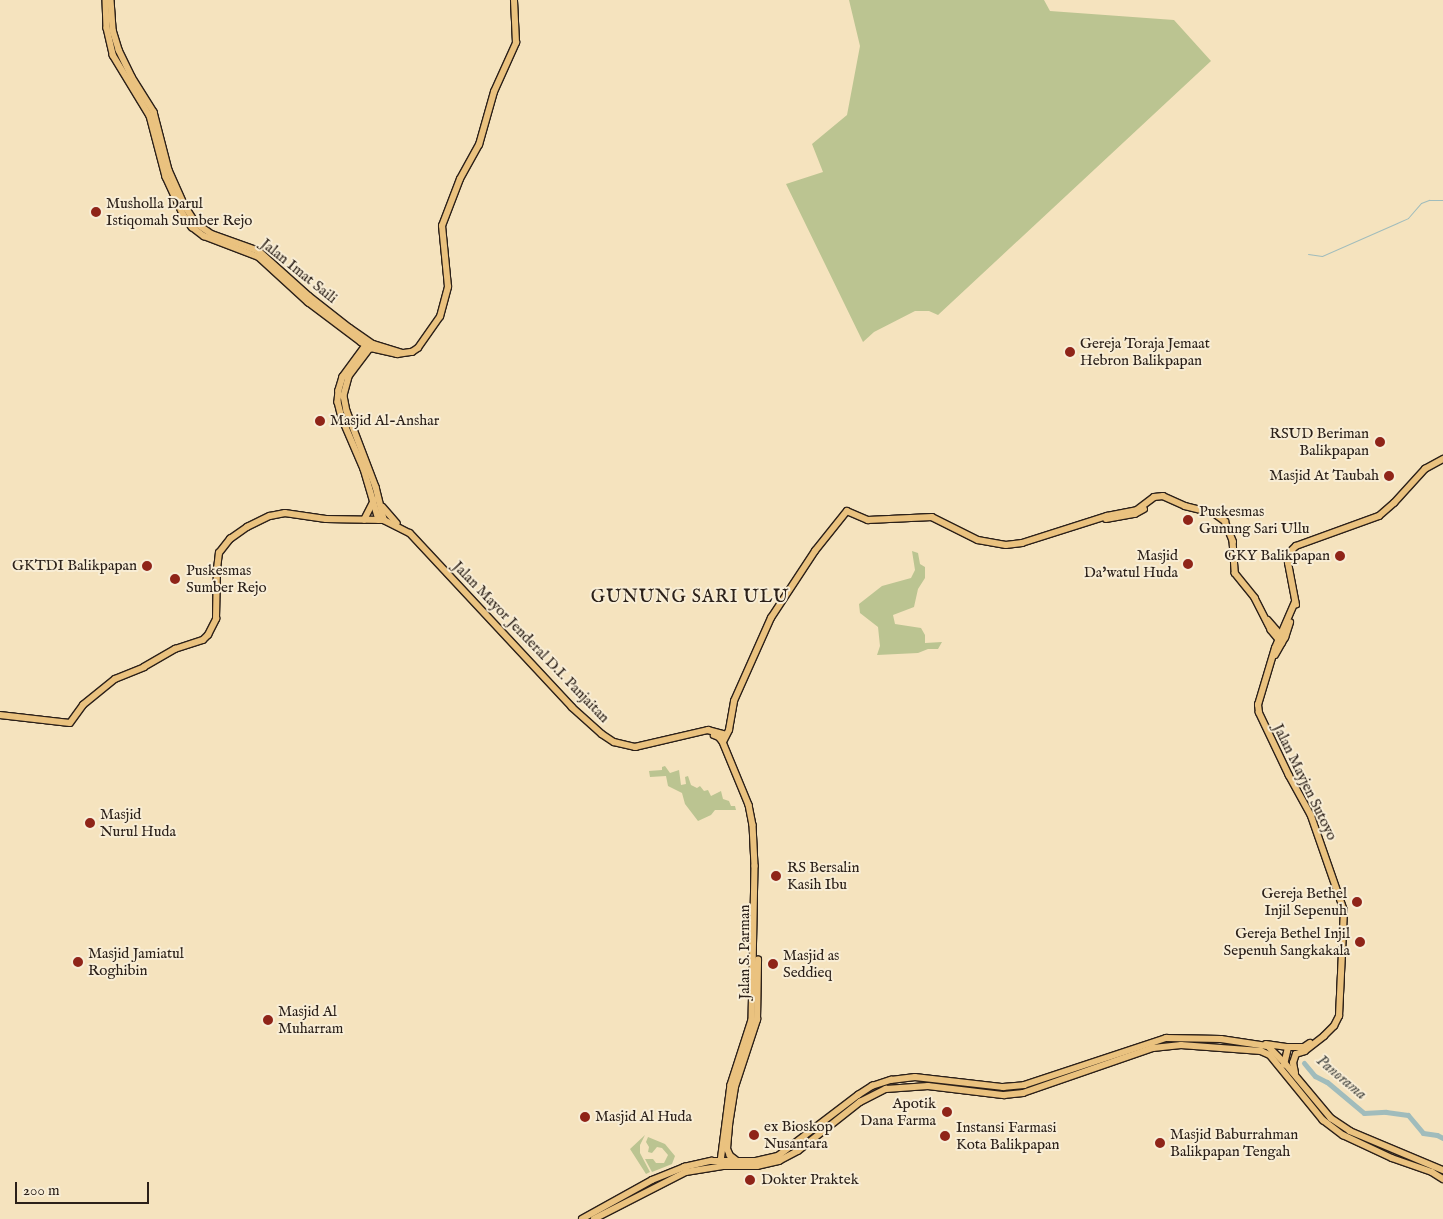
<!DOCTYPE html>
<html>
<head>
<meta charset="utf-8">
<style>
  body { margin:0 }
  #map { position:relative; width:1443px; height:1219px; overflow:hidden; background:#f5e3be; font-family:"IM FELL English",serif }
  div>[style] { position:absolute }
  .green>* { inset:0; background:#bbc491 }
  .stream>* { height:1px; margin:-0.5px; padding:0 0.5px; transform-origin:0.5px; border-radius:0.5px; background:#a0bcbc }
  .canal>* { height:5px; margin:-2.5px; padding:0 2.5px; transform-origin:2.5px; border-radius:2.5px; background:#a0bcbc }
  .roads { filter:drop-shadow(1px 0 #2b2019) drop-shadow(-1px 0 #2b2019) drop-shadow(0 1px #2b2019) drop-shadow(0 -1px #2b2019) }
  .major>* { height:5.5px; margin:-2.75px; padding:0 2.75px; transform-origin:2.75px; border-radius:2.75px; background:#eac27f }
  .dots>* { width:14px; height:14px; translate:-50% -50%; box-sizing:border-box; border:2px solid #f8edd5; border-radius:50% }
  span { translate:-50% -50%; white-space:nowrap; text-align:center; line-height:1.15; -webkit-text-stroke:4px #f8edd5; paint-order:stroke }
  .poi-label { font-size:15px; color:#2b2019 }
  .left { translate:0 -50%; text-align:left }
  .right { translate:-100% -50%; text-align:right }
  .street-label { font-size:15px; color:#2b2019 }
  .water-label { font-size:16px; color:#4e4f4a; font-style:italic }
  .quarter-label { font-size:18px; color:#2b2019; letter-spacing:1px }
  .scale { position:absolute; left:15px; top:1182px; width:134px; height:22px; box-sizing:border-box; border:2px solid #2b2019; border-top:0; padding-left:6px; font-size:15px; line-height:18px; white-space:nowrap; color:#2b2019; -webkit-text-stroke:4px #f8edd5; paint-order:stroke }
</style>
</head>
<body>
<div id="map">
  <div class="green">
    <i style="clip-path:polygon(849px 0,1044px 0,1050px 11px,1174px 20px,1211px 61px,938px 315px,929px 311px,915px 311px,874px 332px,863px 342px,786px 184px,823px 172px,812px 144px,847px 115px,860px 46px)"></i>
    <i style="clip-path:polygon(912px 551px,918px 553px,920px 564px,925px 567px,925px 578px,918px 589px,914px 607px,893px 615px,895px 624px,921px 628px,925px 635px,925px 643px,942px 642px,938px 649px,928px 649px,918px 653px,877px 655px,880px 646px,878px 627px,860px 613px,859px 604px,882px 586px,911px 578px,915px 570px)"></i>
    <i style="clip-path:polygon(665px 766px,670px 773px,679px 770px,681px 785px,686px 784px,685px 777px,688px 776px,691px 785px,697px 788px,700px 786px,704px 791px,708px 790px,711px 796px,721px 791px,723px 799px,729px 801px,731px 806px,735px 806px,736px 810px,715px 810px,711px 815px,698px 821px,685px 804px,682px 793px,668px 786px,666px 776px,650px 777px,649px 771px,662px 770px,662px 767px)"></i>
    <i style="clip-path:polygon(645px 1135px,640px 1145px,640px 1153px,650px 1172px,646px 1174px,630px 1149px)"></i>
    <i style="clip-path:polygon(648px 1137px,665px 1144px,675px 1156px,672px 1164px,652px 1172px,645px 1159px,653px 1159px,656px 1163px,664px 1163px,668px 1155px,662px 1148px,657px 1147px,652px 1153px,648px 1152px,649px 1147px,646px 1142px)"></i>
  </div>
  <div class="stream">
    <i style="left:1308px;top:254px;width:14px;rotate:8deg"></i>
    <i style="left:1322px;top:256px;width:82px;rotate:-23.7deg"></i>
    <i style="left:1397px;top:223px;width:12px;rotate:-24deg"></i>
    <i style="left:1408px;top:218px;width:20px;rotate:-49deg"></i>
    <i style="left:1421px;top:203px;width:9px;rotate:-21deg"></i>
    <i style="left:1429px;top:200px;width:14px"></i>
  </div>
  <div class="canal">
    <i style="left:1304px;top:1063px;width:17px;rotate:50deg"></i>
    <i style="left:1315px;top:1076px;width:13px;rotate:27deg"></i>
    <i style="left:1327px;top:1082px;width:48px;rotate:40deg"></i>
    <i style="left:1364px;top:1113px;width:22px;rotate:-3deg"></i>
    <i style="left:1386px;top:1112px;width:22px;rotate:8deg"></i>
    <i style="left:1408px;top:1115px;width:23px;rotate:50deg"></i>
    <i style="left:1423px;top:1133px;width:14px;rotate:8deg"></i>
    <i style="left:1437px;top:1135px;width:7px;rotate:27deg"></i>
  </div>
  <div class="roads">
    <div class="major">
      <i style="left:106px;top:0;width:28px;rotate:88deg"></i>
      <i style="left:107px;top:28px;width:28px;rotate:77deg"></i>
      <i style="left:113px;top:55px;width:71px;rotate:58.8deg"></i>
      <i style="left:150px;top:116px;width:63px;rotate:75.3deg"></i>
      <i style="left:166px;top:177px;width:41px;rotate:65.3deg"></i>
      <i style="left:183px;top:214px;width:16px;rotate:55deg"></i>
      <i style="left:192px;top:227px;width:15px;rotate:37deg"></i>
      <i style="left:204px;top:236px;width:59px;rotate:20.9deg"></i>
      <i style="left:259px;top:257px;width:67px;rotate:42.6deg"></i>
      <i style="left:308px;top:302px;width:66px;rotate:37deg"></i>
      <i style="left:361px;top:342px;width:12px;rotate:31deg"></i>
      <i style="left:371px;top:348px;width:27px;rotate:13deg"></i>
      <i style="left:397px;top:354px;width:15px;rotate:-8deg"></i>
      <i style="left:412px;top:352px;width:7px;rotate:-34deg"></i>
      <i style="left:418px;top:348px;width:38px;rotate:-55deg"></i>
      <i style="left:440px;top:317px;width:31px;rotate:-75deg"></i>
      <i style="left:448px;top:287px;width:61px;rotate:-95.6deg"></i>
      <i style="left:442px;top:226px;width:50px;rotate:-69deg"></i>
      <i style="left:460px;top:179px;width:39px;rotate:-61deg"></i>
      <i style="left:479px;top:145px;width:55px;rotate:-74.2deg"></i>
      <i style="left:494px;top:92px;width:54px;rotate:-65.8deg"></i>
      <i style="left:516px;top:43px;width:43px;rotate:-92.7deg"></i>
      <i style="left:111px;top:0;width:30px;rotate:86deg"></i>
      <i style="left:113px;top:30px;width:21px;rotate:73deg"></i>
      <i style="left:119px;top:50px;width:30px;rotate:64deg"></i>
      <i style="left:132px;top:77px;width:41px;rotate:57.8deg"></i>
      <i style="left:154px;top:112px;width:60px;rotate:75.5deg"></i>
      <i style="left:169px;top:170px;width:39px;rotate:66deg"></i>
      <i style="left:185px;top:206px;width:20px;rotate:57deg"></i>
      <i style="left:196px;top:223px;width:19px;rotate:35deg"></i>
      <i style="left:212px;top:234px;width:50px;rotate:19.9deg"></i>
      <i style="left:259px;top:251px;width:67px;rotate:42deg"></i>
      <i style="left:309px;top:296px;width:52px;rotate:38deg"></i>
      <i style="left:350px;top:328px;width:28px;rotate:35deg"></i>
      <i style="left:373px;top:344px;width:30px;rotate:17deg"></i>
      <i style="left:368px;top:343px;width:42px;rotate:126.3deg"></i>
      <i style="left:343px;top:377px;width:14px;rotate:107deg"></i>
      <i style="left:339px;top:390px;width:12px;rotate:95deg"></i>
      <i style="left:338px;top:402px;width:16px;rotate:76deg"></i>
      <i style="left:342px;top:418px;width:56px;rotate:66.7deg"></i>
      <i style="left:364px;top:469px;width:53px;rotate:73.6deg"></i>
      <i style="left:372px;top:346px;width:39px;rotate:127deg"></i>
      <i style="left:349px;top:377px;width:20px;rotate:105deg"></i>
      <i style="left:344px;top:396px;width:15px;rotate:79deg"></i>
      <i style="left:347px;top:411px;width:81px;rotate:69.1deg"></i>
      <i style="left:376px;top:487px;width:34px;rotate:76deg"></i>
      <i style="left:383px;top:507px;width:21px;rotate:49deg"></i>
      <i style="left:1106px;top:519px;width:29px;rotate:-10deg"></i>
      <i style="left:1135px;top:514px;width:10px;rotate:-29deg"></i>
      <i style="left:364px;top:520px;width:22px;rotate:-63deg"></i>
      <i style="left:1296px;top:605px;width:43px;rotate:-100.8deg"></i>
      <i style="left:1288px;top:563px;width:11px;rotate:-80deg"></i>
      <i style="left:1290px;top:552px;width:8px;rotate:-45deg"></i>
      <i style="left:1296px;top:546px;width:88px;rotate:-19.9deg"></i>
      <i style="left:1379px;top:516px;width:20px;rotate:-41deg"></i>
      <i style="left:1394px;top:503px;width:46px;rotate:-47.6deg"></i>
      <i style="left:1425px;top:469px;width:21px;rotate:-29deg"></i>
      <i style="left:1268px;top:620px;width:23px;rotate:49deg"></i>
      <i style="left:1275px;top:655px;width:20px;rotate:-60deg"></i>
      <i style="left:1285px;top:638px;width:16px;rotate:-72deg"></i>
      <i style="left:0;top:715px;width:70px;rotate:6.5deg"></i>
      <i style="left:70px;top:723px;width:22px;rotate:-54deg"></i>
      <i style="left:83px;top:705px;width:41px;rotate:-39.1deg"></i>
      <i style="left:115px;top:679px;width:31px;rotate:-22deg"></i>
      <i style="left:144px;top:667px;width:36px;rotate:-30deg"></i>
      <i style="left:175px;top:649px;width:29px;rotate:-18deg"></i>
      <i style="left:203px;top:640px;width:7px;rotate:-45deg"></i>
      <i style="left:208px;top:635px;width:18px;rotate:-63deg"></i>
      <i style="left:216px;top:619px;width:50px;rotate:-88.9deg"></i>
      <i style="left:217px;top:569px;width:16px;rotate:-83deg"></i>
      <i style="left:219px;top:553px;width:18px;rotate:-52deg"></i>
      <i style="left:230px;top:539px;width:21px;rotate:-35deg"></i>
      <i style="left:247px;top:527px;width:25px;rotate:-26deg"></i>
      <i style="left:270px;top:516px;width:15px;rotate:-11deg"></i>
      <i style="left:285px;top:513px;width:41px;rotate:8.3deg"></i>
      <i style="left:326px;top:519px;width:58px;rotate:1deg"></i>
      <i style="left:384px;top:520px;width:29px;rotate:27deg"></i>
      <i style="left:410px;top:533px;width:238px;rotate:47deg"></i>
      <i style="left:572px;top:707px;width:40px;rotate:42deg"></i>
      <i style="left:602px;top:734px;width:14px;rotate:34deg"></i>
      <i style="left:614px;top:742px;width:22px;rotate:13deg"></i>
      <i style="left:635px;top:747px;width:75px;rotate:-13.1deg"></i>
      <i style="left:708px;top:730px;width:16px;rotate:15deg"></i>
      <i style="left:714px;top:735px;width:5px;rotate:22deg"></i>
      <i style="left:719px;top:737px;width:6px;rotate:51deg"></i>
      <i style="left:723px;top:742px;width:68px;rotate:67.6deg"></i>
      <i style="left:749px;top:805px;width:20px;rotate:79deg"></i>
      <i style="left:753px;top:825px;width:41px;rotate:87.2deg"></i>
      <i style="left:755px;top:866px;width:154px;rotate:91.1deg"></i>
      <i style="left:752px;top:1020px;width:68px;rotate:107.9deg"></i>
      <i style="left:731px;top:1085px;width:78px;rotate:97.4deg"></i>
      <i style="left:723px;top:742px;width:13px;rotate:-63deg"></i>
      <i style="left:729px;top:730px;width:29px;rotate:-80deg"></i>
      <i style="left:734px;top:701px;width:91px;rotate:-66deg"></i>
      <i style="left:771px;top:618px;width:80px;rotate:-56.7deg"></i>
      <i style="left:815px;top:551px;width:51px;rotate:-51.3deg"></i>
      <i style="left:847px;top:511px;width:23px;rotate:23deg"></i>
      <i style="left:868px;top:520px;width:64px;rotate:-2.7deg"></i>
      <i style="left:932px;top:517px;width:51px;rotate:26.6deg"></i>
      <i style="left:978px;top:540px;width:28px;rotate:10deg"></i>
      <i style="left:1006px;top:545px;width:16px;rotate:-7deg"></i>
      <i style="left:1022px;top:543px;width:89px;rotate:-17.6deg"></i>
      <i style="left:1107px;top:516px;width:31px;rotate:-11deg"></i>
      <i style="left:1137px;top:510px;width:21px;rotate:-37deg"></i>
      <i style="left:1154px;top:497px;width:9px;rotate:-6deg"></i>
      <i style="left:1163px;top:496px;width:24px;rotate:24deg"></i>
      <i style="left:1185px;top:506px;width:30px;rotate:14deg"></i>
      <i style="left:1214px;top:513px;width:14px;rotate:36deg"></i>
      <i style="left:1225px;top:521px;width:22px;rotate:68deg"></i>
      <i style="left:1233px;top:541px;width:32px;rotate:86deg"></i>
      <i style="left:1235px;top:573px;width:32px;rotate:51deg"></i>
      <i style="left:1255px;top:598px;width:36px;rotate:63deg"></i>
      <i style="left:1271px;top:630px;width:17px;rotate:50deg"></i>
      <i style="left:1266px;top:1044px;width:22px;rotate:8deg"></i>
      <i style="left:1288px;top:1047px;width:16px"></i>
      <i style="left:1304px;top:1047px;width:7px;rotate:-34deg"></i>
      <i style="left:1284px;top:1065px;width:18px;rotate:-77deg"></i>
      <i style="left:1295px;top:1073px;width:10px;rotate:-101deg"></i>
      <i style="left:1293px;top:1063px;width:9px;rotate:-72deg"></i>
      <i style="left:1296px;top:1054px;width:9px;rotate:-18deg"></i>
      <i style="left:1305px;top:1051px;width:24px;rotate:-38deg"></i>
      <i style="left:1324px;top:1036px;width:14px;rotate:-45deg"></i>
      <i style="left:1334px;top:1026px;width:11px;rotate:-63deg"></i>
      <i style="left:1339px;top:1016px;width:105px;rotate:-87.3deg"></i>
      <i style="left:1344px;top:911px;width:101px;rotate:-109.2deg"></i>
      <i style="left:1311px;top:816px;width:46px;rotate:-118.8deg"></i>
      <i style="left:1289px;top:776px;width:70px;rotate:-115.5deg"></i>
      <i style="left:1259px;top:713px;width:8px;rotate:-97deg"></i>
      <i style="left:1258px;top:705px;width:59px;rotate:-73.4deg"></i>
      <i style="left:1275px;top:648px;width:50px;rotate:-66.5deg"></i>
      <i style="left:738px;top:1162px;width:10px;rotate:-143deg"></i>
      <i style="left:730px;top:1156px;width:8px;rotate:-113deg"></i>
      <i style="left:727px;top:1149px;width:24px;rotate:-85deg"></i>
      <i style="left:729px;top:1125px;width:38px;rotate:-81deg"></i>
      <i style="left:735px;top:1087px;width:71px;rotate:-71.8deg"></i>
      <i style="left:757px;top:1020px;width:60px;rotate:-89deg"></i>
      <i style="left:582px;top:1219px;width:80px;rotate:-29.1deg"></i>
      <i style="left:652px;top:1180px;width:35px;rotate:-22deg"></i>
      <i style="left:684px;top:1167px;width:28px;rotate:-13deg"></i>
      <i style="left:711px;top:1161px;width:45px"></i>
      <i style="left:756px;top:1161px;width:23px;rotate:-13deg"></i>
      <i style="left:778px;top:1156px;width:101px;rotate:-37.3deg"></i>
      <i style="left:858px;top:1095px;width:17px;rotate:-33deg"></i>
      <i style="left:872px;top:1086px;width:20px;rotate:-18deg"></i>
      <i style="left:891px;top:1080px;width:24px;rotate:-7deg"></i>
      <i style="left:915px;top:1077px;width:89px;rotate:6.5deg"></i>
      <i style="left:1003px;top:1087px;width:21px;rotate:-5deg"></i>
      <i style="left:1024px;top:1085px;width:150px;rotate:-18.3deg"></i>
      <i style="left:1166px;top:1038px;width:55px;rotate:1deg"></i>
      <i style="left:1221px;top:1039px;width:48px;rotate:8.5deg"></i>
      <i style="left:1268px;top:1046px;width:24px;rotate:45deg"></i>
      <i style="left:1285px;top:1063px;width:72px;rotate:50.1deg"></i>
      <i style="left:1331px;top:1118px;width:23px;rotate:34deg"></i>
      <i style="left:1350px;top:1131px;width:101px;rotate:22.8deg"></i>
      <i style="left:594px;top:1219px;width:103px;rotate:-27.1deg"></i>
      <i style="left:686px;top:1172px;width:37px;rotate:-9deg"></i>
      <i style="left:723px;top:1166px;width:34px"></i>
      <i style="left:757px;top:1166px;width:23px;rotate:-13deg"></i>
      <i style="left:779px;top:1161px;width:21px;rotate:-28deg"></i>
      <i style="left:798px;top:1151px;width:79px;rotate:-38.3deg"></i>
      <i style="left:860px;top:1102px;width:29px;rotate:-27deg"></i>
      <i style="left:886px;top:1089px;width:42px;rotate:-4.1deg"></i>
      <i style="left:928px;top:1086px;width:77px;rotate:6.8deg"></i>
      <i style="left:1004px;top:1095px;width:19px;rotate:-6deg"></i>
      <i style="left:1023px;top:1093px;width:138px;rotate:-19.1deg"></i>
      <i style="left:1153px;top:1048px;width:28px;rotate:-6deg"></i>
      <i style="left:1181px;top:1045px;width:80px;rotate:4.3deg"></i>
      <i style="left:1261px;top:1051px;width:10px;rotate:24deg"></i>
      <i style="left:1270px;top:1055px;width:84px;rotate:50.8deg"></i>
      <i style="left:1323px;top:1120px;width:25px;rotate:37deg"></i>
      <i style="left:1343px;top:1135px;width:54px;rotate:25.1deg"></i>
      <i style="left:1392px;top:1158px;width:42px;rotate:19.3deg"></i>
      <i style="left:1432px;top:1172px;width:13px;rotate:32deg"></i>
    </div>
  </div>
  <div class="dots">
    <i style="left:96px;top:212px;background:#8f2418"></i>
    <i style="left:1070px;top:352px;background:#8f2418"></i>
    <i style="left:320px;top:421px;background:#8f2418"></i>
    <i style="left:1380px;top:442px;background:#8f2418"></i>
    <i style="left:1389px;top:476px;background:#8f2418"></i>
    <i style="left:1188px;top:520px;background:#8f2418"></i>
    <i style="left:1340px;top:556px;background:#8f2418"></i>
    <i style="left:1188px;top:564px;background:#8f2418"></i>
    <i style="left:147px;top:566px;background:#8f2418"></i>
    <i style="left:175px;top:579px;background:#8f2418"></i>
    <i style="left:90px;top:823px;background:#8f2418"></i>
    <i style="left:776px;top:876px;background:#8f2418"></i>
    <i style="left:1357px;top:902px;background:#8f2418"></i>
    <i style="left:1360px;top:942px;background:#8f2418"></i>
    <i style="left:78px;top:962px;background:#8f2418"></i>
    <i style="left:773px;top:964px;background:#8f2418"></i>
    <i style="left:268px;top:1020px;background:#8f2418"></i>
    <i style="left:947px;top:1112px;background:#8f2418"></i>
    <i style="left:585px;top:1117px;background:#8f2418"></i>
    <i style="left:754px;top:1135px;background:#8f2418"></i>
    <i style="left:945px;top:1136px;background:#8f2418"></i>
    <i style="left:1160px;top:1143px;background:#8f2418"></i>
    <i style="left:750px;top:1180px;background:#8f2418"></i>
  </div>
  <div class="poi-label">
    <span class="left" style="left:106px;top:212px">Musholla Darul<br>Istiqomah Sumber Rejo</span>
    <span class="left" style="left:1080px;top:352px">Gereja Toraja Jemaat<br>Hebron Balikpapan</span>
    <span class="left" style="left:330px;top:421px">Masjid Al-Anshar</span>
    <span class="right" style="left:1369px;top:442px">RSUD Beriman<br>Balikpapan</span>
    <span class="right" style="left:1379px;top:476px">Masjid At Taubah</span>
    <span class="left" style="left:1199px;top:520px">Puskesmas<br>Gunung Sari Ullu</span>
    <span class="right" style="left:1178px;top:564px">Masjid<br>Da'watul Huda</span>
    <span class="right" style="left:1330px;top:556px">GKY Balikpapan</span>
    <span class="right" style="left:137px;top:566px">GKTDI Balikpapan</span>
    <span class="left" style="left:186px;top:579px">Puskesmas<br>Sumber Rejo</span>
    <span class="left" style="left:100px;top:823px">Masjid<br>Nurul Huda</span>
    <span class="left" style="left:787px;top:876px">RS Bersalin<br>Kasih Ibu</span>
    <span class="right" style="left:1347px;top:902px">Gereja Bethel<br>Injil Sepenuh</span>
    <span class="right" style="left:1350px;top:942px">Gereja Bethel Injil<br>Sepenuh Sangkakala</span>
    <span class="left" style="left:88px;top:962px">Masjid Jamiatul<br>Roghibin</span>
    <span class="left" style="left:783px;top:964px">Masjid as<br>Seddieq</span>
    <span class="left" style="left:278px;top:1020px">Masjid Al<br>Muharram</span>
    <span class="right" style="left:936px;top:1112px">Apotik<br>Dana Farma</span>
    <span class="left" style="left:595px;top:1117px">Masjid Al Huda</span>
    <span class="left" style="left:764px;top:1135px">ex Bioskop<br>Nusantara</span>
    <span class="left" style="left:956px;top:1136px">Instansi Farmasi<br>Kota Balikpapan</span>
    <span class="left" style="left:1170px;top:1143px">Masjid Baburrahman<br>Balikpapan Tengah</span>
    <span class="left" style="left:761px;top:1180px">Dokter Praktek</span>
  </div>
  <div class="street-label">
    <span style="left:299px;top:271px;rotate:39deg">Jalan Imat Saili</span>
    <span style="left:531px;top:642px;rotate:46deg">Jalan Mayor Jenderal D.I. Panjaitan</span>
    <span style="left:1305px;top:782px;rotate:64deg">Jalan Mayjen Sutoyo</span>
    <span style="left:745px;top:952px;rotate:-90deg">Jalan S. Parman</span>
  </div>
  <div class="water-label">
    <span style="left:1341px;top:1078px;rotate:40deg">Panorama</span>
  </div>
  <div class="quarter-label">
    <span style="left:690px;top:598px">GUNUNG SARI ULU</span>
  </div>
  <div class="scale">200 m</div>
</div>
</body>
</html>
